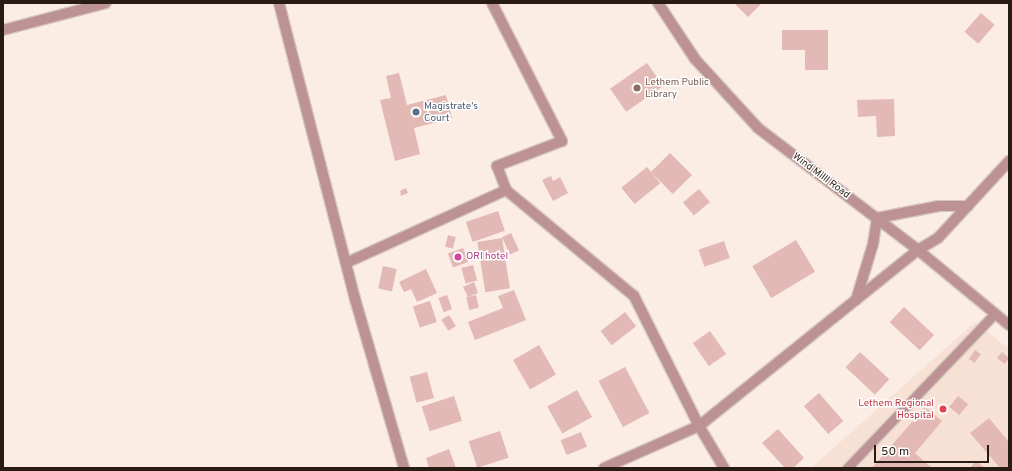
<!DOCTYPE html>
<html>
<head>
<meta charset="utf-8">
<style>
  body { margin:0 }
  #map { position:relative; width:1012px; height:471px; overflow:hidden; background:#fbece4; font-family:Overpass,sans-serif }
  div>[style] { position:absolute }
  .medical>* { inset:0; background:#f7e1d4 }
  .building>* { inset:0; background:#e2b9b4; transform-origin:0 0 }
  .roads { filter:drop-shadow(1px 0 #d5c7bf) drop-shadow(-1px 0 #d5c7bf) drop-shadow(0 1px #d5c7bf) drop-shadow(0 -1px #d5c7bf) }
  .service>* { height:9px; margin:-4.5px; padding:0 4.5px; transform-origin:4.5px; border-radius:4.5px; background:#bc9294 }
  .minor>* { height:10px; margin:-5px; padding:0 5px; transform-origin:5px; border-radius:5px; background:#bc9294 }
  .dots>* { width:11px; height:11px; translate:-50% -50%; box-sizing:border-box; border:2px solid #fff; border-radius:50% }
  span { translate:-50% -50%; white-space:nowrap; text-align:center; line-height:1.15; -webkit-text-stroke:3px #fff; paint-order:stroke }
  .education-label { font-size:10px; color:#785e54 }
  .left { translate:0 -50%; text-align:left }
  .service-label { font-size:10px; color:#4e5e75 }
  .street-label { font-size:10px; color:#291c15 }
  .hotel-label { font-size:10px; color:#b23c85 }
  .health-label { font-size:10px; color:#be3a42 }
  .right { translate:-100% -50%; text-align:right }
  .frame { position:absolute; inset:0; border:4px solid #291c15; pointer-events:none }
  .scale { position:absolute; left:874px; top:445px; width:115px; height:18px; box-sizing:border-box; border:2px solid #291c15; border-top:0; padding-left:5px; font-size:12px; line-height:14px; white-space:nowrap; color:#291c15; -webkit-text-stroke:3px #fff; paint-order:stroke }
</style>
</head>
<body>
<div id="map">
  <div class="medical">
    <i style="clip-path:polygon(975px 322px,1009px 349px,1009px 468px,811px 468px)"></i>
  </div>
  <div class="building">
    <i style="clip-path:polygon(734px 3px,762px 3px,748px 17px)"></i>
    <i style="left:981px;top:13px;width:18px;height:25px;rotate:41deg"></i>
    <i style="clip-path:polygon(782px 30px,828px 30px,828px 70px,805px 70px,805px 50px,782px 50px)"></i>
    <i style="left:647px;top:63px;width:28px;height:45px;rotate:55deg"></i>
    <i style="clip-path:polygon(399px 73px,407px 105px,446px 95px,452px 118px,414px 128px,420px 154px,395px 161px,380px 100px,391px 98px,386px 76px)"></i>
    <i style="clip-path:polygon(894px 99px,895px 136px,877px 137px,876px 116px,858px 117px,857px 100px)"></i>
    <i style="left:670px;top:153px;width:31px;height:27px;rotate:45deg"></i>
    <i style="left:647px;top:167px;width:21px;height:33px;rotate:51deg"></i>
    <i style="clip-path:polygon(551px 176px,553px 181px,560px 177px,568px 193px,553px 201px,542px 180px)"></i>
    <i style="clip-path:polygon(406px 188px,408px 193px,401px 196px,400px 191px)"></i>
    <i style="left:699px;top:189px;width:17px;height:21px;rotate:50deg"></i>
    <i style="left:498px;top:211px;width:21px;height:34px;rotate:71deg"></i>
    <i style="left:511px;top:233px;width:19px;height:10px;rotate:65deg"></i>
    <i style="left:448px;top:235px;width:8px;height:12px;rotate:14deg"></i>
    <i style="left:502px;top:238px;width:51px;height:25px;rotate:81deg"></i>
    <i style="left:796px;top:240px;width:37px;height:51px;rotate:59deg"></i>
    <i style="left:724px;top:241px;width:18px;height:27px;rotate:71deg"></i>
    <i style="left:463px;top:248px;width:15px;height:16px;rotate:70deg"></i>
    <i style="left:473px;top:265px;width:16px;height:12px;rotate:75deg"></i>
    <i style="left:383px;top:266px;width:14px;height:23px;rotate:12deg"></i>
    <i style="clip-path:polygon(426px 269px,437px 293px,417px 302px,411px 289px,404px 292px,399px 282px)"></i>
    <i style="clip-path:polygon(474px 282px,478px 293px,468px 297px,463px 287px)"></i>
    <i style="clip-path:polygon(514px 290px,526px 320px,475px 340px,468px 322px,503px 308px,498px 296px)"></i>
    <i style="left:447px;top:295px;width:15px;height:9px;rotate:70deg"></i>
    <i style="left:476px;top:295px;width:13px;height:10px;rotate:77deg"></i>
    <i style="left:430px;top:301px;width:22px;height:18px;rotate:72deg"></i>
    <i style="left:904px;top:307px;width:41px;height:21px;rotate:43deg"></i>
    <i style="left:625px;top:312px;width:18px;height:31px;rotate:52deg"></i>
    <i style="left:449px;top:315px;width:13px;height:9px;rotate:58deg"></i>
    <i style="left:710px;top:331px;width:28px;height:21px;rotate:55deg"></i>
    <i style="left:539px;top:345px;width:34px;height:30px;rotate:60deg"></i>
    <i style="left:975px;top:350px;width:7px;height:11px;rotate:34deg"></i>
    <i style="left:860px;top:352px;width:40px;height:21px;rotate:43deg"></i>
    <i style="clip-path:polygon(1002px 352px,1009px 358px,1005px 364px,997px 358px)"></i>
    <i style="left:625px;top:367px;width:52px;height:30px;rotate:62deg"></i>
    <i style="left:427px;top:372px;width:27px;height:18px;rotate:75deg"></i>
    <i style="left:577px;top:390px;width:31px;height:34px;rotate:61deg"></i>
    <i style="left:819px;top:393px;width:37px;height:20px;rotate:49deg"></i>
    <i style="left:454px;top:396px;width:26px;height:34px;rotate:72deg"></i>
    <i style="left:958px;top:396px;width:13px;height:14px;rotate:39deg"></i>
    <i style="clip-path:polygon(925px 407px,942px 421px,915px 453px,932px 468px,872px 468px)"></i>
    <i style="clip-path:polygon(989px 418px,1009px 442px,1009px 468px,1000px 468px,970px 433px)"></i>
    <i style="clip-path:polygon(778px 429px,804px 458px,793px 468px,785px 468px,762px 443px)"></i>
    <i style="left:500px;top:431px;width:28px;height:33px;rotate:72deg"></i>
    <i style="left:581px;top:432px;width:16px;height:22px;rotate:68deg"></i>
    <i style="clip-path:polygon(449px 449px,456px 468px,429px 468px,426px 458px)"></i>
    <i style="clip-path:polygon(976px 461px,985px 468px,970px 468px)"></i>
  </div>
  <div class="roads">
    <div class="service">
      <i style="left:847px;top:468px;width:214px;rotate:-46.3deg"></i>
    </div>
    <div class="minor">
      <i style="left:279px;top:3px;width:306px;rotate:75.6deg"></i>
      <i style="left:355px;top:299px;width:176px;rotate:73.8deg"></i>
      <i style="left:492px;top:3px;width:155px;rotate:63.1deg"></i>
      <i style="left:562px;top:141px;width:70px;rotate:159deg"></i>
      <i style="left:497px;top:166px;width:26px;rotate:69deg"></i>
      <i style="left:658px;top:3px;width:67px;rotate:56.5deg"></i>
      <i style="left:695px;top:59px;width:93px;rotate:47.6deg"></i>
      <i style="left:758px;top:128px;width:201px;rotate:37.3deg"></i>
      <i style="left:918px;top:250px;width:118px;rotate:39.5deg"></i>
      <i style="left:3px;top:30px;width:106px;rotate:-14.7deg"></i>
      <i style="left:346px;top:263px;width:176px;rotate:-24.5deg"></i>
      <i style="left:506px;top:190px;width:166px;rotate:39.6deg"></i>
      <i style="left:634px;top:296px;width:145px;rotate:63.4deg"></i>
      <i style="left:699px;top:426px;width:281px;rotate:-38.8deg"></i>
      <i style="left:918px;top:250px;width:23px;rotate:-31deg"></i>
      <i style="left:938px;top:238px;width:105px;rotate:-47.3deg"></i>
      <i style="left:856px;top:300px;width:59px;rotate:-73.1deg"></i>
      <i style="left:873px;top:244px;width:26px;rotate:-81deg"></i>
      <i style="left:877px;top:218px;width:63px;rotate:-11deg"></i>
      <i style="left:939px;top:206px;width:29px"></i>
      <i style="left:604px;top:468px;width:104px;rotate:-23.9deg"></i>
      <i style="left:699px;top:426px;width:49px;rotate:59.2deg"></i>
    </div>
  </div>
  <div class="dots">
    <i style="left:637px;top:88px;background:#8d6e63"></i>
    <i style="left:416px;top:112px;background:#5c6f8a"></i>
    <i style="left:458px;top:257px;background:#d1479c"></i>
    <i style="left:943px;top:409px;background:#e0444e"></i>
  </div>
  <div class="education-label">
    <span class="left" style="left:645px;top:88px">Lethem Public<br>Library</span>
  </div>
  <div class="service-label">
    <span class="left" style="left:424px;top:112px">Magistrate's<br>Court</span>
  </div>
  <div class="street-label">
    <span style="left:821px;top:176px;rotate:37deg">Wind Milll Road</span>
  </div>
  <div class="hotel-label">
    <span class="left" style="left:466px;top:257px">ORI hotel</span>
  </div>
  <div class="health-label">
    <span class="right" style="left:934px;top:409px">Lethem Regional<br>Hospital</span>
  </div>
  <div class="frame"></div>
  <div class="scale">50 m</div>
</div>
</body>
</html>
